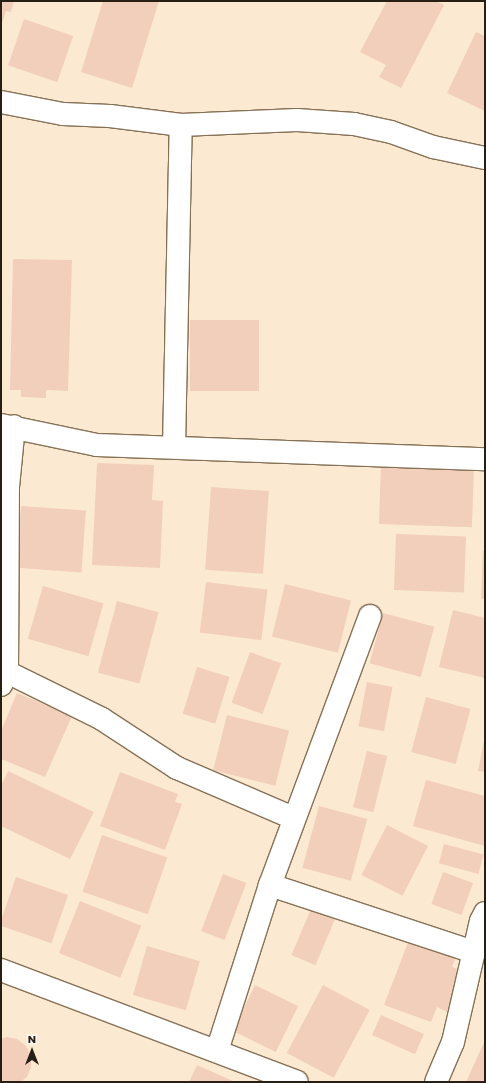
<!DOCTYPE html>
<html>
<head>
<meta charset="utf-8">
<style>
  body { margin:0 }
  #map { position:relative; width:486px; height:1083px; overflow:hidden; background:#fce9d1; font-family:Poppins,sans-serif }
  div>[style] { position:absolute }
  .building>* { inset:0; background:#f2cfba; transform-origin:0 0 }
  .roads { filter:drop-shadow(1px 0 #867155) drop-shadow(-1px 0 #867155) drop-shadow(0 1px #867155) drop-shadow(0 -1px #867155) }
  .minor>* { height:22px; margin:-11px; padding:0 11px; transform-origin:11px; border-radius:11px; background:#fff }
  span { translate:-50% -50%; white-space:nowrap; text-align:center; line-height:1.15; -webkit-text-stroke:4px #fef9f3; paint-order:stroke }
  .frame { position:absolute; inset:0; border:2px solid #281f14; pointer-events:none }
  .north { position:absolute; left:12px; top:1031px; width:40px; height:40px; -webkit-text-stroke:3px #fef9f3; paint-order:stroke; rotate:0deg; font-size:11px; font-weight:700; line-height:16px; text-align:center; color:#281f14 }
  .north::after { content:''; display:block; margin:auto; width:14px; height:18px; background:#281f14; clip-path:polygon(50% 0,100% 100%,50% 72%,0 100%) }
</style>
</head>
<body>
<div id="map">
  <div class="building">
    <i style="clip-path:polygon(1px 1px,14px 1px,11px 12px,6px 11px,1px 27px)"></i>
    <i style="clip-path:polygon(103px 1px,159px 1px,132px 88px,81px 72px)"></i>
    <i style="clip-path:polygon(387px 1px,436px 1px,444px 5px,401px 88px,379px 77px,386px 65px,360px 52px)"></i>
    <i style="left:24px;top:19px;width:52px;height:49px;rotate:19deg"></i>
    <i style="clip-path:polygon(476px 32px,485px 36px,485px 111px,447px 93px)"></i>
    <i style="clip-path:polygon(13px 259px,72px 260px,68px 391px,46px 390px,46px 398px,21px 397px,21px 390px,10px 390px)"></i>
    <i style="left:259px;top:320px;width:71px;height:69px;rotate:90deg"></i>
    <i style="clip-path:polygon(97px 463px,154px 465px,152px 500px,163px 501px,160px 568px,92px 565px)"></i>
    <i style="left:381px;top:465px;width:93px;height:59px;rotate:2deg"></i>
    <i style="left:211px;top:487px;width:58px;height:83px;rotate:4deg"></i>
    <i style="left:21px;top:506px;width:65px;height:62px;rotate:4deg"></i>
    <i style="left:396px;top:534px;width:70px;height:56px;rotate:2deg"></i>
    <i style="clip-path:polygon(483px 551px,485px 551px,485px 599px,481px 599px)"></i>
    <i style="left:206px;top:582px;width:62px;height:51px;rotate:7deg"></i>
    <i style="left:285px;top:584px;width:68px;height:54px;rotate:14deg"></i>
    <i style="left:43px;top:586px;width:63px;height:55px;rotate:16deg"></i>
    <i style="left:117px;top:601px;width:43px;height:74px;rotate:15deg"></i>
    <i style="clip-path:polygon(453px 610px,485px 618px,485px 678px,439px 667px)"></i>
    <i style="left:383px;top:613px;width:53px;height:52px;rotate:15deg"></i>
    <i style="left:250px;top:652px;width:33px;height:54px;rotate:20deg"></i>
    <i style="left:197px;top:667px;width:34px;height:49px;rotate:17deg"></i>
    <i style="left:367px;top:682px;width:26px;height:45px;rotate:11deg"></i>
    <i style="clip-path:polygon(17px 693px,72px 716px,45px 777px,1px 759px,1px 731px)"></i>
    <i style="left:426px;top:697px;width:46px;height:57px;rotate:15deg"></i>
    <i style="left:227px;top:715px;width:64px;height:57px;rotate:14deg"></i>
    <i style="clip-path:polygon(484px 741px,485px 741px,485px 772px,478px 771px)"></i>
    <i style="left:367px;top:751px;width:21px;height:58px;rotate:14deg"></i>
    <i style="clip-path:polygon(8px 771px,94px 812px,70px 859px,1px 826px,1px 786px)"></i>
    <i style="clip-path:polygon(120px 772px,178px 794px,175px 802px,182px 804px,165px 850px,100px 826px)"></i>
    <i style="clip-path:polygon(426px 780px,485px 796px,485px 846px,413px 826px)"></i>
    <i style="left:319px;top:806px;width:50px;height:64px;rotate:15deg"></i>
    <i style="left:387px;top:825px;width:46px;height:56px;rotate:27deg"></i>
    <i style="left:102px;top:835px;width:69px;height:60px;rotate:19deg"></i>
    <i style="left:444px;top:844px;width:41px;height:20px;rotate:15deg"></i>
    <i style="left:443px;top:872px;width:32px;height:34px;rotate:20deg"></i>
    <i style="left:223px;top:874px;width:25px;height:61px;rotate:21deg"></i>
    <i style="left:16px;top:877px;width:55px;height:51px;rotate:19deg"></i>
    <i style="left:80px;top:901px;width:66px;height:56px;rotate:22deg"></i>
    <i style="left:311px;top:909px;width:26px;height:50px;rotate:23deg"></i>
    <i style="clip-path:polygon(410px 937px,457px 955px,452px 967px,463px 971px,447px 1012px,437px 1007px,431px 1022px,384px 1005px)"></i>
    <i style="left:147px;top:946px;width:55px;height:51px;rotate:16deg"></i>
    <i style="left:255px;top:985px;width:48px;height:51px;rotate:26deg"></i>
    <i style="left:323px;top:985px;width:53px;height:77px;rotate:28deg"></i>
    <i style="left:381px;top:1015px;width:47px;height:22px;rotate:24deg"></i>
    <i style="clip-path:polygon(7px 1037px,17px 1039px,26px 1046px,31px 1056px,31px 1067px,27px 1077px,20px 1082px,1px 1082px,1px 1039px)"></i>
    <i style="clip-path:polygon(485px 1040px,485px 1082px,466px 1082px)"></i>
    <i style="clip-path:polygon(197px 1065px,235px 1082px,189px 1082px)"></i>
  </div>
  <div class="roads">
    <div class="minor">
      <i style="left:1px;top:102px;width:63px;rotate:11deg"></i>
      <i style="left:63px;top:114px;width:47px;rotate:2.4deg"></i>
      <i style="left:110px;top:116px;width:72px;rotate:7.2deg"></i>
      <i style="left:181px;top:125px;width:116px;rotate:-2.5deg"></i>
      <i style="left:297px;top:120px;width:57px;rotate:4deg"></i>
      <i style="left:354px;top:124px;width:38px;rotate:12deg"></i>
      <i style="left:391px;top:132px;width:45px;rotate:19.7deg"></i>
      <i style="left:433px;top:147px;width:53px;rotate:11.9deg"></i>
      <i style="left:1px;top:425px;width:98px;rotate:11.8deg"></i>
      <i style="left:97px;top:445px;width:388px;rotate:2.1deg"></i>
      <i style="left:174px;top:447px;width:322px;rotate:-88.8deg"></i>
      <i style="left:370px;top:616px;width:287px;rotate:110.4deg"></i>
      <i style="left:270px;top:885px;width:215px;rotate:18.2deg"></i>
      <i style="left:7px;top:672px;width:106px;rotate:26.3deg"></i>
      <i style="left:102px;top:719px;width:90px;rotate:33.2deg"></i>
      <i style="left:177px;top:768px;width:126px;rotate:23.3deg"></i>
      <i style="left:1px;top:685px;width:14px;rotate:-65deg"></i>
      <i style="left:7px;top:672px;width:185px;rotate:-89.7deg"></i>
      <i style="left:8px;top:487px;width:61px;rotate:-84.4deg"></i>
      <i style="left:1px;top:970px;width:316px;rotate:20.7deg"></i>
      <i style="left:217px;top:1051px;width:174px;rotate:-72.3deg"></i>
      <i style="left:436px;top:1082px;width:43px;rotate:-67deg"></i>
      <i style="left:453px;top:1042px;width:124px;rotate:-77deg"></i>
      <i style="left:481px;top:921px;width:9px;rotate:-63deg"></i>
    </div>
  </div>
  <div class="frame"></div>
  <div class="north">N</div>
</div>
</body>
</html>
